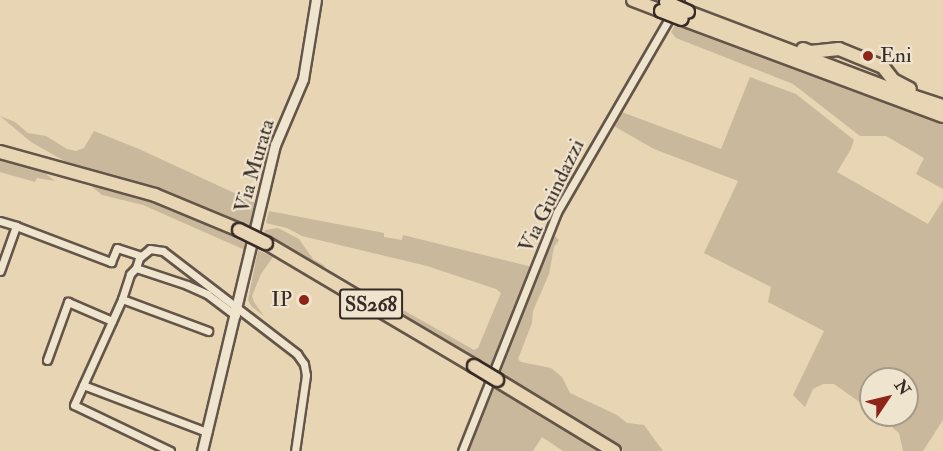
<!DOCTYPE html>
<html>
<head>
<meta charset="utf-8">
<style>
  body { margin:0 }
  #map { position:relative; width:943px; height:451px; overflow:hidden; background:#e7d5b3; font-family:"IM FELL Double Pica",serif }
  div>[style] { position:absolute }
  .green>* { inset:0; background:#c9b89b }
  .roads { filter:drop-shadow(2px 0 #645549) drop-shadow(-2px 0 #645549) drop-shadow(0 2px #645549) drop-shadow(0 -2px #645549) }
  .street>* { height:7px; margin:-3.5px; padding:0 3.5px; transform-origin:3.5px; border-radius:3.5px; background:#efe4ce }
  .secondary>* { height:9px; margin:-4.5px; padding:0 4.5px; transform-origin:4.5px; border-radius:4.5px; background:#efe4ce }
  .highway>* { height:12px; margin:-6px; padding:0 6px; transform-origin:6px; border-radius:6px; background:#e7d5b3 }
  .bridges { filter:drop-shadow(2px 0 #382a26) drop-shadow(-2px 0 #382a26) drop-shadow(0 2px #382a26) drop-shadow(0 -2px #382a26) }
  .highway-bridge>* { height:12px; margin:-6px; padding:0 6px; transform-origin:6px; border-radius:6px; background:#e7d5b3 }
  .dots>* { width:16px; height:16px; translate:-50% -50%; box-sizing:border-box; border:3px solid #efe4ce; border-radius:50% }
  span { translate:-50% -50%; white-space:nowrap; text-align:center; line-height:1.15; -webkit-text-stroke:4.5px #efe4ce; paint-order:stroke }
  .shield-label span { padding:2px 4px; background:#efe4ce; border:2px solid; border-radius:4px; -webkit-text-stroke-width:0 }
  .shield-label { font-size:20px; color:#382a26; font-weight:700 }
  .poi-label { font-size:21px; color:#382a26 }
  .left { translate:0 -50%; text-align:left }
  .right { translate:-100% -50%; text-align:right }
  .street-label { font-size:21px; color:#382a26 }
  .north { position:absolute; left:859px; top:367px; width:60px; height:60px; box-sizing:border-box; background:#efe4ce; border:2px solid #a69a8b; border-radius:50%; rotate:55deg; font-size:16px; font-weight:700; line-height:24px; text-align:center; color:#382a26 }
  .north::after { content:''; display:block; margin:auto; width:21px; height:27px; background:#8f2418; clip-path:polygon(50% 0,100% 100%,50% 72%,0 100%) }
</style>
</head>
<body>
<div id="map">
  <div class="green">
    <i style="clip-path:polygon(676px 24px,943px 122px,943px 189px,916px 174px,924px 158px,886px 136px,860px 136px,793px 84px,676px 38px,671px 32px)"></i>
    <i style="clip-path:polygon(750px 77px,796px 94px,854px 140px,851px 149px,837px 172px,928px 224px,943px 200px,943px 420px,923px 451px,903px 451px,899px 433px,878px 415px,907px 415px,907px 379px,871px 379px,871px 410px,834px 384px,823px 384px,813px 389px,805px 407px,793px 395px,824px 331px,768px 302px,771px 287px,704px 253px,738px 181px,654px 149px,612px 125px,619px 111px,721px 149px)"></i>
    <i style="clip-path:polygon(0 116px,15px 122px,28px 133px,46px 136px,67px 149px,76px 151px,84px 148px,94px 131px,139px 149px,256px 203px,250px 229px,130px 182px,75px 167px,31px 142px)"></i>
    <i style="clip-path:polygon(0 157px,40px 169px,55px 181px,37px 178px,35px 182px,0 172px)"></i>
    <i style="clip-path:polygon(85px 181px,156px 201px,222px 228px,227px 234px,247px 244px,245px 250px,143px 205px,102px 195px)"></i>
    <i style="clip-path:polygon(269px 211px,384px 233px,384px 237px,402px 240px,403px 235px,532px 267px,489px 369px,387px 305px,405px 311px,474px 350px,478px 348px,501px 293px,496px 289px,427px 266px,302px 236px,287px 228px,266px 223px)"></i>
    <i style="clip-path:polygon(278px 228px,299px 239px,313px 259px,325px 266px,323px 269px,263px 236px,265px 230px)"></i>
    <i style="clip-path:polygon(554px 235px,559px 240px,554px 247px,549px 274px,533px 311px,532px 323px,518px 359px,521px 362px,551px 368px,562px 377px,570px 393px,617px 415px,627px 423px,644px 425px,663px 451px,624px 451px,497px 374px)"></i>
    <i style="clip-path:polygon(258px 250px,273px 257px,261px 274px,252px 296px,254px 302px,264px 316px,252px 307px,248px 300px)"></i>
    <i style="clip-path:polygon(492px 385px,602px 451px,563px 451px,542px 437px,533px 451px,468px 451px)"></i>
  </div>
  <div class="roads">
    <div class="street">
      <i style="left:0;top:221px;width:17px;rotate:17deg"></i>
      <i style="left:136px;top:268px;width:10px;rotate:-73deg"></i>
      <i style="left:139px;top:258px;width:14px;rotate:-39deg"></i>
      <i style="left:150px;top:249px;width:13px;rotate:9deg"></i>
      <i style="left:163px;top:251px;width:169px;rotate:37.5deg"></i>
      <i style="left:297px;top:354px;width:12px;rotate:55deg"></i>
      <i style="left:304px;top:364px;width:11px;rotate:80deg"></i>
      <i style="left:306px;top:375px;width:77px;rotate:98.2deg"></i>
      <i style="left:0;top:271px;width:48px;rotate:-70.4deg"></i>
      <i style="left:16px;top:226px;width:102px;rotate:20.8deg"></i>
      <i style="left:111px;top:262px;width:15px;rotate:-67deg"></i>
      <i style="left:117px;top:248px;width:25px;rotate:18deg"></i>
      <i style="left:122px;top:299px;width:92px;rotate:20.4deg"></i>
      <i style="left:47px;top:360px;width:62px;rotate:-70.1deg"></i>
      <i style="left:68px;top:302px;width:48px;rotate:23.4deg"></i>
      <i style="left:83px;top:385px;width:133px;rotate:20.8deg"></i>
      <i style="left:170px;top:451px;width:106px;rotate:-154.4deg"></i>
      <i style="left:74px;top:405px;width:116px;rotate:-65.6deg"></i>
      <i style="left:122px;top:299px;width:26px;rotate:-72deg"></i>
      <i style="left:130px;top:274px;width:8px;rotate:-45deg"></i>
      <i style="left:136px;top:268px;width:54px;rotate:18.4deg"></i>
      <i style="left:187px;top:285px;width:22px;rotate:24deg"></i>
      <i style="left:207px;top:294px;width:36px;rotate:37deg"></i>
      <i style="left:462px;top:451px;width:257px;rotate:-68.3deg"></i>
      <i style="left:557px;top:212px;width:245px;rotate:-59.9deg"></i>
    </div>
    <div class="secondary">
      <i style="left:202px;top:451px;width:315px;rotate:-76.6deg"></i>
      <i style="left:275px;top:145px;width:72px;rotate:-67deg"></i>
      <i style="left:303px;top:79px;width:80px;rotate:-80.7deg"></i>
    </div>
    <div class="highway">
      <i style="left:633px;top:0;width:30px;rotate:21deg"></i>
      <i style="left:688px;top:12px;width:217px;rotate:20.8deg"></i>
      <i style="left:891px;top:89px;width:55px;rotate:18.1deg"></i>
      <i style="left:682px;top:19px;width:278px;rotate:20.4deg"></i>
      <i style="left:803px;top:49px;width:8px;rotate:23deg"></i>
      <i style="left:810px;top:52px;width:29px;rotate:-6deg"></i>
      <i style="left:839px;top:49px;width:48px;rotate:22.2deg"></i>
      <i style="left:883px;top:67px;width:16px;rotate:52deg"></i>
      <i style="left:893px;top:80px;width:19px;rotate:28deg"></i>
      <i style="left:0;top:152px;width:161px;rotate:15.5deg"></i>
      <i style="left:155px;top:195px;width:91px;rotate:22.6deg"></i>
      <i style="left:266px;top:243px;width:242px;rotate:30.6deg"></i>
      <i style="left:497px;top:380px;width:137px;rotate:31.3deg"></i>
    </div>
  </div>
  <div class="bridges">
    <div class="highway-bridge">
      <i style="left:666px;top:2px;width:24px;rotate:24deg"></i>
      <i style="left:661px;top:11px;width:22px;rotate:21deg"></i>
      <i style="left:239px;top:230px;width:30px;rotate:26deg"></i>
      <i style="left:474px;top:366px;width:27px;rotate:31deg"></i>
    </div>
  </div>
  <div class="dots">
    <i style="left:868px;top:56px;background:#8f2418"></i>
    <i style="left:304px;top:300px;background:#8f2418"></i>
  </div>
  <div class="shield-label">
    <span style="left:371px;top:304px">SS268</span>
  </div>
  <div class="poi-label">
    <span class="left" style="left:880px;top:56px">Eni</span>
    <span class="right" style="left:292px;top:300px">IP</span>
  </div>
  <div class="street-label">
    <span style="left:255px;top:166px;rotate:-74deg">Via Murata</span>
    <span style="left:552px;top:196px;rotate:-64deg">Via Guindazzi</span>
  </div>
  <div class="north">N</div>
</div>
</body>
</html>
